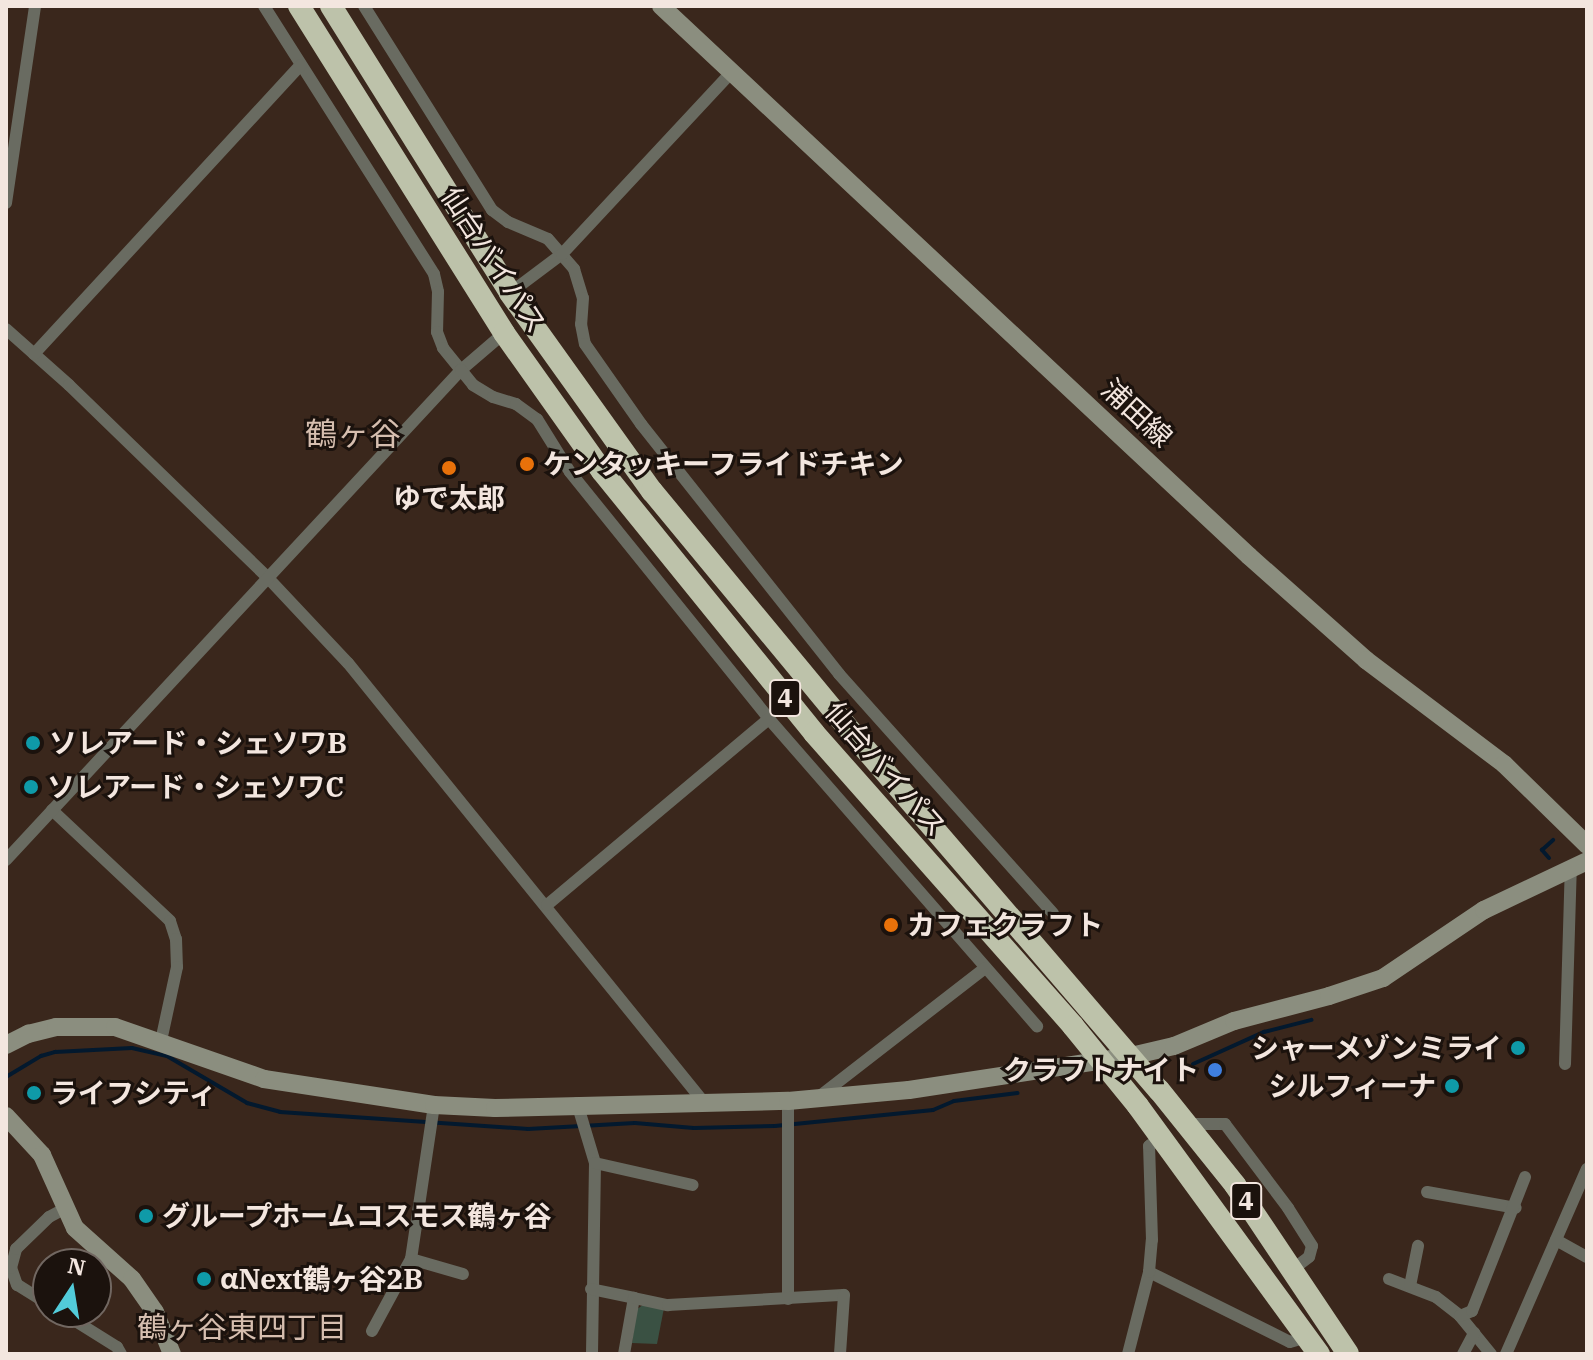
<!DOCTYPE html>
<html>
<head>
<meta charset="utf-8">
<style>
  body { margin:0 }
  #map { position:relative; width:1593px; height:1360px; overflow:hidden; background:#3a271c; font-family:"IBM Plex Serif","Noto Sans JP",serif }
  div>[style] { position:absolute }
  .green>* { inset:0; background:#3a5143 }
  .stream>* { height:4px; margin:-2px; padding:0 2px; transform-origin:2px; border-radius:2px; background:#03192e }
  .street>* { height:12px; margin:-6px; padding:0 6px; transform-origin:6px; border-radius:6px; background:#696b61 }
  .secondary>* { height:18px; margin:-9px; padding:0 9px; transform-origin:9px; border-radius:9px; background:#8b8e7f }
  .highway>* { height:22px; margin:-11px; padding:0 11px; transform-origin:11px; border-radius:11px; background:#bdc2aa }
  .dots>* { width:22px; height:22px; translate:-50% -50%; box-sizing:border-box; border:4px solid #1b120d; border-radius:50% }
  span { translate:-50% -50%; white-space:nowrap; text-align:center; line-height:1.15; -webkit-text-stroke:6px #1b120d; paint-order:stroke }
  .shield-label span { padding:2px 6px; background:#1b120d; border:2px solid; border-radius:6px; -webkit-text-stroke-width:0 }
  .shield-label { font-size:26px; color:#f3e6df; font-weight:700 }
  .street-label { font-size:28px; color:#f3e6df }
  .poi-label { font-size:28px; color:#f3e6df; font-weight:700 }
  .left { translate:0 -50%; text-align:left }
  .right { translate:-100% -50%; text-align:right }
  .neighbourhood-label { font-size:30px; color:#d6beaf }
  .quarter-label { font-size:32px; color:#d6beaf }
  .frame { position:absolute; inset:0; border:8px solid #f3e6df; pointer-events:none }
  .north { position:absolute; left:32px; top:1248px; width:80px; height:80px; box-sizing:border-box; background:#1b120d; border:2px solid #716761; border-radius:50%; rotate:12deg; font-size:22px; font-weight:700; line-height:32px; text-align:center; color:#f3e6df }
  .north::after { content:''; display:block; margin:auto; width:28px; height:36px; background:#52cbd9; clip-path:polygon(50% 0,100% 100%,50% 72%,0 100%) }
</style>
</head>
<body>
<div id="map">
  <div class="green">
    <i style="clip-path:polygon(644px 1304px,664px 1308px,657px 1344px,632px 1343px,636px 1310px)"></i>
  </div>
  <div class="stream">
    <i style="left:1549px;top:858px;width:11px;rotate:-131deg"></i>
    <i style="left:1542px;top:850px;width:15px;rotate:-42deg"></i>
    <i style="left:1193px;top:1064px;width:78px;rotate:-24.3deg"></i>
    <i style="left:1264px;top:1032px;width:49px;rotate:-14.3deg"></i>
    <i style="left:6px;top:1077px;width:41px;rotate:-31deg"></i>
    <i style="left:41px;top:1056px;width:15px;rotate:-16deg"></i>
    <i style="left:55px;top:1052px;width:77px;rotate:-3deg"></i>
    <i style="left:132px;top:1048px;width:36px;rotate:13deg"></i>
    <i style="left:167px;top:1056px;width:93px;rotate:30.4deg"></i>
    <i style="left:247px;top:1103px;width:34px;rotate:15deg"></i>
    <i style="left:280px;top:1112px;width:249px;rotate:3.9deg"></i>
    <i style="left:528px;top:1129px;width:107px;rotate:-3.2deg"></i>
    <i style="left:635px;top:1123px;width:59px;rotate:4.8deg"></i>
    <i style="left:694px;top:1128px;width:81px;rotate:-1.4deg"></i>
    <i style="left:775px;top:1126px;width:159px;rotate:-5.8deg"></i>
    <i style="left:933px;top:1110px;width:23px;rotate:-23deg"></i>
    <i style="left:954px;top:1101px;width:64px;rotate:-7.1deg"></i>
  </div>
  <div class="street">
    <i style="left:264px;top:6px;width:317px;rotate:57.6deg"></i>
    <i style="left:434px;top:274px;width:18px;rotate:77deg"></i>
    <i style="left:438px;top:292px;width:40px;rotate:91.4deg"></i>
    <i style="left:437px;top:332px;width:17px;rotate:69deg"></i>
    <i style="left:443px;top:348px;width:28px;rotate:51deg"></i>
    <i style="left:461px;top:370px;width:57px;rotate:-40.7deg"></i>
    <i style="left:364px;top:6px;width:241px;rotate:57.9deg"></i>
    <i style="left:492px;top:210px;width:20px;rotate:37deg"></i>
    <i style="left:508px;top:222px;width:43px;rotate:23deg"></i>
    <i style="left:548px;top:239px;width:40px;rotate:49deg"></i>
    <i style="left:574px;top:269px;width:30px;rotate:73deg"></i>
    <i style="left:583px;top:298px;width:26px;rotate:94deg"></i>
    <i style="left:581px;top:324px;width:20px;rotate:79deg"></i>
    <i style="left:585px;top:344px;width:98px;rotate:55deg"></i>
    <i style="left:641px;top:424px;width:319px;rotate:51.6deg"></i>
    <i style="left:839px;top:674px;width:321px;rotate:48.2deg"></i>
    <i style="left:6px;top:203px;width:199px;rotate:-81.6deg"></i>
    <i style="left:510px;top:293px;width:65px;rotate:-36.9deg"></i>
    <i style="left:562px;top:254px;width:249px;rotate:-47deg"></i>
    <i style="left:6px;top:329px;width:84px;rotate:41.6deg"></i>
    <i style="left:69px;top:385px;width:279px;rotate:44.1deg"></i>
    <i style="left:269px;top:579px;width:115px;rotate:46.8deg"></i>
    <i style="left:348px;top:663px;width:562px;rotate:50.99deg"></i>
    <i style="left:34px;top:354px;width:393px;rotate:-47.3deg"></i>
    <i style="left:52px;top:810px;width:162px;rotate:43.2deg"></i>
    <i style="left:170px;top:921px;width:19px;rotate:72deg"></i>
    <i style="left:176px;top:939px;width:28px;rotate:88deg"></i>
    <i style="left:177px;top:967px;width:76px;rotate:102.2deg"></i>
    <i style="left:6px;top:860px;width:669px;rotate:-47.12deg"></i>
    <i style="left:461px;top:370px;width:19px;rotate:51deg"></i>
    <i style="left:473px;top:385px;width:23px;rotate:31deg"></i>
    <i style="left:493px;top:397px;width:24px;rotate:17deg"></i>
    <i style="left:516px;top:404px;width:26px;rotate:36deg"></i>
    <i style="left:537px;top:419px;width:62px;rotate:58.1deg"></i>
    <i style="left:570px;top:472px;width:317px;rotate:51.1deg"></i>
    <i style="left:769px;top:719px;width:408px;rotate:48.9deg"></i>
    <i style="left:547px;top:905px;width:290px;rotate:-40deg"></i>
    <i style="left:1565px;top:1064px;width:198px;rotate:-88.3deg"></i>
    <i style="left:820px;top:1096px;width:209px;rotate:-37.8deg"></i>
    <i style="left:788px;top:1101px;width:198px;rotate:90deg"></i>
    <i style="left:577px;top:1103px;width:63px;rotate:73.3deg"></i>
    <i style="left:595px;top:1163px;width:191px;rotate:90.9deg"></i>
    <i style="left:1187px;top:1124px;width:38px"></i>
    <i style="left:1225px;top:1124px;width:105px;rotate:53.1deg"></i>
    <i style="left:1288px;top:1208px;width:45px;rotate:57.7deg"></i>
    <i style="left:1312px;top:1246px;width:11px;rotate:105deg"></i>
    <i style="left:1309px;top:1257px;width:20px;rotate:143deg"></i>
    <i style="left:595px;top:1163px;width:100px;rotate:12.7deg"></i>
    <i style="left:1427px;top:1192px;width:90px;rotate:10.2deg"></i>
    <i style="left:1556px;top:1240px;width:35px;rotate:29deg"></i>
    <i style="left:411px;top:1259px;width:54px;rotate:16.1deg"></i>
    <i style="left:1149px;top:1272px;width:157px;rotate:26.4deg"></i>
    <i style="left:1290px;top:1342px;width:18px;rotate:-16deg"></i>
    <i style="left:1389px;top:1279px;width:50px;rotate:21deg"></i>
    <i style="left:1436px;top:1297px;width:31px;rotate:38deg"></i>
    <i style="left:1460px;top:1316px;width:49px;rotate:50.8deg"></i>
    <i style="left:1410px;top:1286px;width:41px;rotate:-78.7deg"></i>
    <i style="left:591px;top:1289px;width:44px;rotate:11.8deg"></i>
    <i style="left:48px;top:1304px;width:36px;rotate:-148deg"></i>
    <i style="left:17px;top:1285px;width:18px;rotate:-109deg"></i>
    <i style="left:11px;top:1268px;width:20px;rotate:-75deg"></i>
    <i style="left:16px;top:1249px;width:46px;rotate:-44.1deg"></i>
    <i style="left:49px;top:1217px;width:17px;rotate:-28deg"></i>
    <i style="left:61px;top:1312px;width:66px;rotate:32deg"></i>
    <i style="left:117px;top:1347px;width:8px;rotate:60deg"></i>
    <i style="left:1460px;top:1316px;width:13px;rotate:-23deg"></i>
    <i style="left:1472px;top:1311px;width:144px;rotate:-68.4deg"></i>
    <i style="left:372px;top:1331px;width:82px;rotate:-61.6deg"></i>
    <i style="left:411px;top:1259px;width:156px;rotate:-81.5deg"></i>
    <i style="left:624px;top:1354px;width:57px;rotate:-79.9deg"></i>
    <i style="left:634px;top:1298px;width:35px;rotate:12deg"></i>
    <i style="left:668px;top:1305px;width:176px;rotate:-3.3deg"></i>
    <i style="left:844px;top:1295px;width:59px;rotate:93.9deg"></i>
    <i style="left:1128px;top:1354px;width:85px;rotate:-75.6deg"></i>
    <i style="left:1149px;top:1272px;width:32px;rotate:-85deg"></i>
    <i style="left:1152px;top:1240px;width:94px;rotate:-91.8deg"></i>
    <i style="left:1149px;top:1146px;width:16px;rotate:-38deg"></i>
    <i style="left:1463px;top:1354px;width:24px;rotate:-62deg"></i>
    <i style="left:1506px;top:1354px;width:202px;rotate:-66.4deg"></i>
  </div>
  <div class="secondary">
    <i style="left:661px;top:6px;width:805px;rotate:43.09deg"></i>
    <i style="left:1249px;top:556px;width:157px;rotate:41.6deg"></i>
    <i style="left:1366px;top:660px;width:173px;rotate:37deg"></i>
    <i style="left:1504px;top:764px;width:116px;rotate:44.3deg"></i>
    <i style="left:6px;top:1045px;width:25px;rotate:-27deg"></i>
    <i style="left:28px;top:1034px;width:29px;rotate:-14deg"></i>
    <i style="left:56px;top:1027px;width:59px"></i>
    <i style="left:115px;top:1027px;width:158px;rotate:19.2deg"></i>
    <i style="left:264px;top:1079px;width:172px;rotate:8.7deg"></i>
    <i style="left:434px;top:1105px;width:61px;rotate:2.8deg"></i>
    <i style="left:495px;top:1108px;width:293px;rotate:-1.4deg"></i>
    <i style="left:788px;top:1101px;width:121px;rotate:-5.2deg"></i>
    <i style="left:909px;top:1090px;width:225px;rotate:-8.7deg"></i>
    <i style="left:1131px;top:1056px;width:44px;rotate:-13.1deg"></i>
    <i style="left:1174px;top:1046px;width:65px;rotate:-22.6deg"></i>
    <i style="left:1234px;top:1021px;width:98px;rotate:-14.7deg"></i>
    <i style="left:1329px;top:996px;width:57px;rotate:-18.4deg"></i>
    <i style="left:1383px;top:978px;width:122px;rotate:-34deg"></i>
    <i style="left:1484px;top:910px;width:114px;rotate:-25.4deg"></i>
    <i style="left:6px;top:1116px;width:53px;rotate:47.3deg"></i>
    <i style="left:42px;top:1155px;width:80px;rotate:65.7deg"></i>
    <i style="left:75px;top:1228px;width:76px;rotate:41.8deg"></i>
    <i style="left:132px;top:1279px;width:40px;rotate:55.1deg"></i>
    <i style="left:155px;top:1312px;width:45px;rotate:68deg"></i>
  </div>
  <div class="highway">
    <i style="left:299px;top:6px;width:386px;rotate:57.9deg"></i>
    <i style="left:504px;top:333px;width:169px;rotate:54.6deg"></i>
    <i style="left:602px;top:471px;width:337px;rotate:51deg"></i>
    <i style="left:814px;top:733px;width:391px;rotate:48.5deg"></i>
    <i style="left:1073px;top:1026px;width:103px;rotate:50.9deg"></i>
    <i style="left:1138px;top:1106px;width:307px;rotate:53.9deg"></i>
    <i style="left:331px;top:6px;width:338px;rotate:58deg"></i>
    <i style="left:510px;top:293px;width:244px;rotate:54.4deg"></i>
    <i style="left:652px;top:491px;width:328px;rotate:50.4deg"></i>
    <i style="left:861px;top:744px;width:457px;rotate:49.3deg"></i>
    <i style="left:1159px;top:1090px;width:122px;rotate:51.3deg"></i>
    <i style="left:1235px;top:1185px;width:203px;rotate:56.2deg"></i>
  </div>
  <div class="dots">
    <i style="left:527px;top:464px;background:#e8710a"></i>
    <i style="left:449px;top:468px;background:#e8710a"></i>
    <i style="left:33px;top:743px;background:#0f9aa8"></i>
    <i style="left:31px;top:787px;background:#0f9aa8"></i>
    <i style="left:891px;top:925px;background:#e8710a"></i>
    <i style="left:1518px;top:1048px;background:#0f9aa8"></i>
    <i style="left:1215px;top:1070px;background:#3f7fe0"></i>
    <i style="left:1452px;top:1086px;background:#0f9aa8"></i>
    <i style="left:34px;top:1093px;background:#0f9aa8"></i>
    <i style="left:146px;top:1216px;background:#0f9aa8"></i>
    <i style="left:204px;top:1279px;background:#0f9aa8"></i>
  </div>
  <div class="shield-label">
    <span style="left:785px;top:698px">4</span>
    <span style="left:1246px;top:1201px">4</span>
  </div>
  <div class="street-label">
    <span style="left:494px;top:260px;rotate:57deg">仙台バイパス</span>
    <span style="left:1137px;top:413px;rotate:43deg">浦田線</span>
    <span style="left:886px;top:769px;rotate:49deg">仙台バイパス</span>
  </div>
  <div class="poi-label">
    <span class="left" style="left:543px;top:464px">ケンタッキーフライドチキン</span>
    <span style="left:449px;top:498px">ゆで太郎</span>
    <span class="left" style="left:49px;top:743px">ソレアード・シェソワB</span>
    <span class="left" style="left:47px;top:787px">ソレアード・シェソワC</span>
    <span class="left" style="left:907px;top:925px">カフェクラフト</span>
    <span class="right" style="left:1502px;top:1048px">シャーメゾンミライ</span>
    <span class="right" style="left:1199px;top:1070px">クラフトナイト</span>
    <span class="right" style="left:1436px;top:1086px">シルフィーナ</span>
    <span class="left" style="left:50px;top:1093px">ライフシティ</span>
    <span class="left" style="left:162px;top:1216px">グループホームコスモス鶴ヶ谷</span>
    <span class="left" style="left:220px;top:1279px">αNext鶴ヶ谷2B</span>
  </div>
  <div class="neighbourhood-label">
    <span style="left:242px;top:1327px">鶴ヶ谷東四丁目</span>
  </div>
  <div class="quarter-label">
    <span style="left:353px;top:433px">鶴ヶ谷</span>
  </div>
  <div class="frame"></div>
  <div class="north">N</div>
</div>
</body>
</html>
